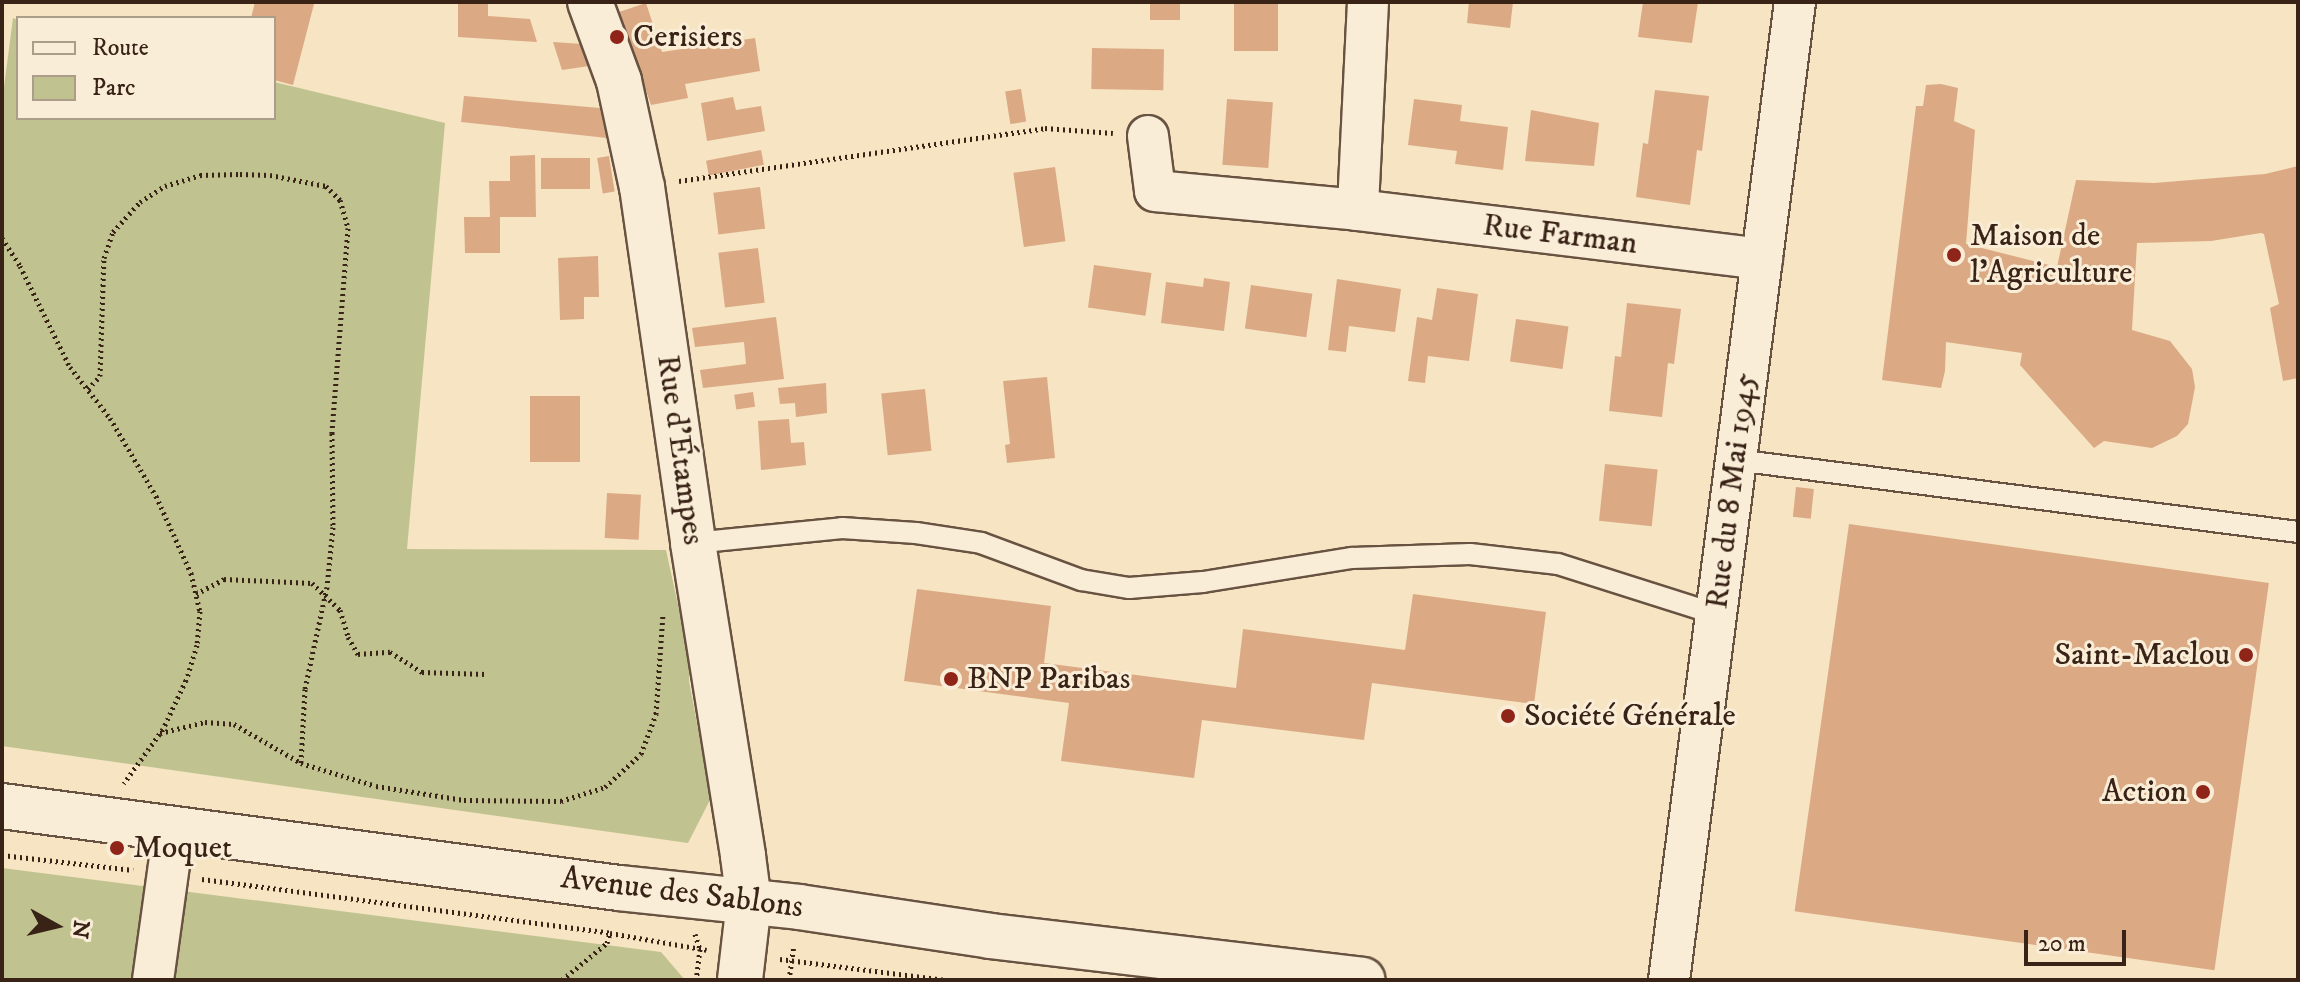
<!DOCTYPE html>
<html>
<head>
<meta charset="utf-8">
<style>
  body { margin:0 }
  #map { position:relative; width:2300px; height:982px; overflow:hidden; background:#f6e4c2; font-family:"IM FELL DW Pica",serif }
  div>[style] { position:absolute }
  .green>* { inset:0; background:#c0c390 }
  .building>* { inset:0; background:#dbaa85; transform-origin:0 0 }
  .path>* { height:5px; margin-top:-2.5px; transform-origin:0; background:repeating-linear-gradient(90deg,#392216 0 2px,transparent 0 6px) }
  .roads { filter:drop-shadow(2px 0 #685241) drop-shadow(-2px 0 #685241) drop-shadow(0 2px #685241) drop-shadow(0 -2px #685241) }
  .lane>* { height:20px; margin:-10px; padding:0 10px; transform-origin:10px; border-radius:10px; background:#f9edd7 }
  .street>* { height:40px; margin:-20px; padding:0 20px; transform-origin:20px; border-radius:20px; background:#f9edd7 }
  .secondary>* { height:44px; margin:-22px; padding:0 22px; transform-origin:22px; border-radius:22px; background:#f9edd7 }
  .dots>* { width:22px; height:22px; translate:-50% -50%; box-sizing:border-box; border:4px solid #f9edd7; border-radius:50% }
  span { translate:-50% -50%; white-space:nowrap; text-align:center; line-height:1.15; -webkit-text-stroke:6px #f9edd7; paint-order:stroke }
  .poi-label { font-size:32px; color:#392216 }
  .left { translate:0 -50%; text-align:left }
  .right { translate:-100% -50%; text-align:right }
  .street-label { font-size:32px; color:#392216 }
  .frame { position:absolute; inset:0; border:4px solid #392216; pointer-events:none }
  .legend { position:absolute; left:16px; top:16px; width:260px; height:104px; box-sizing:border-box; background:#f9edd7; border:2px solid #ac9c8a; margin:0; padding:10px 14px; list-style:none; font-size:24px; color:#392216 }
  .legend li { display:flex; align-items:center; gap:16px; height:40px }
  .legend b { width:40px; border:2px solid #ac9c8a }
  .north { position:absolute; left:16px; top:886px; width:80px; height:80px; -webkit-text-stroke:6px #f9edd7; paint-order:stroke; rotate:98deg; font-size:22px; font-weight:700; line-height:32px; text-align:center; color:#392216 }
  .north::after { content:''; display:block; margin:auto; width:28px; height:36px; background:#392216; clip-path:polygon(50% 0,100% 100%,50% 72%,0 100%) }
  .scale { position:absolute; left:2024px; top:930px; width:102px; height:36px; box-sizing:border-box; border:4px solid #392216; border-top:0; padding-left:10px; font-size:24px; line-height:28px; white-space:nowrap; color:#392216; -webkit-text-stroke:6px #f9edd7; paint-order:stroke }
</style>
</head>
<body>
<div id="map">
  <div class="green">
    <i style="clip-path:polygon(13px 18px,18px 20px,18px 118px,274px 118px,274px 82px,445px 123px,407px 549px,666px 550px,689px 655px,689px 681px,711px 798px,688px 843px,2px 746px,2px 102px)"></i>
    <i style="clip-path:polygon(2px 868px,661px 952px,685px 980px,2px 980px)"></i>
  </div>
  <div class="building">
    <i style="clip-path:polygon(255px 2px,314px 4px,293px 85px,274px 80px,274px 18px,251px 18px)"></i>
    <i style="clip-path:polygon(458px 2px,488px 2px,488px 16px,530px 19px,537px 42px,458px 37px)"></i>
    <i style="left:1150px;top:2px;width:30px;height:18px"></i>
    <i style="left:1234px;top:2px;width:44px;height:49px"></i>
    <i style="clip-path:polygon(1469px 2px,1513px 2px,1510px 28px,1467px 23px)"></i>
    <i style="clip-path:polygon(1643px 2px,1698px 2px,1692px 43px,1638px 37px)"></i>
    <i style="clip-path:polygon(646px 3px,662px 52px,755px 38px,760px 71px,685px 84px,688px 98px,651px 105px,619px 12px)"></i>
    <i style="clip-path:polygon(553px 42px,582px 44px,589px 66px,562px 70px)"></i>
    <i style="left:1092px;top:48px;width:72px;height:41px;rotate:1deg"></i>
    <i style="clip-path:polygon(1941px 84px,1958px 88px,1954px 121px,1975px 130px,1966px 244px,2057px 267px,2076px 180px,2154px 183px,2265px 174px,2298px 166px,2298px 378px,2283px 381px,2270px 308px,2279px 304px,2264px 234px,2261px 233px,2211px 241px,2137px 243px,2132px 330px,2170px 341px,2192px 369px,2195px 387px,2188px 424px,2177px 436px,2152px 448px,2104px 441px,2094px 448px,2020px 365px,2022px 353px,1946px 342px,1945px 371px,1941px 388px,1882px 380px,1916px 106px,1923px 106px,1926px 85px)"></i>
    <i style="left:1021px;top:89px;width:33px;height:16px;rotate:81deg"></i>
    <i style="clip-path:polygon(1655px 90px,1709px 96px,1702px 151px,1697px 150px,1690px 205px,1636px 197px,1643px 143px,1648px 144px)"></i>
    <i style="clip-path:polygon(464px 96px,600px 108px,607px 138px,461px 122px)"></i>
    <i style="clip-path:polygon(733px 97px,736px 110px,761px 106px,765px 131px,707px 141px,701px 103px)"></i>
    <i style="left:1227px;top:99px;width:46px;height:66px;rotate:4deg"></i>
    <i style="clip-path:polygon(1414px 99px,1462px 105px,1460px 121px,1508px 127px,1503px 170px,1455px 164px,1457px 151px,1408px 145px)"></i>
    <i style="clip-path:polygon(1531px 110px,1599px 123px,1594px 166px,1525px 161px)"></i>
    <i style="left:761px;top:150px;width:15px;height:56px;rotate:79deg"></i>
    <i style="clip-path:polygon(535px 155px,536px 217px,500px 217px,500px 253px,465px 253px,464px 217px,490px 217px,489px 181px,510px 181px,510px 156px)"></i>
    <i style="left:609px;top:156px;width:36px;height:12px;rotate:81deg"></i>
    <i style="left:590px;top:158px;width:31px;height:49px;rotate:90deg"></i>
    <i style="left:1055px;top:167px;width:75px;height:42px;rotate:82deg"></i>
    <i style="left:760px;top:187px;width:42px;height:47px;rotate:83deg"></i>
    <i style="left:758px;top:248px;width:55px;height:40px;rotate:83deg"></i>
    <i style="clip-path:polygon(598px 256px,599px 297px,584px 297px,584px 319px,560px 320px,558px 258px)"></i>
    <i style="left:1094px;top:265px;width:58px;height:43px;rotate:8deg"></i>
    <i style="clip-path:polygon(1204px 278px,1230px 282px,1224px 331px,1161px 323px,1166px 282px,1203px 287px)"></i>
    <i style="clip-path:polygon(1337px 279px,1401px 289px,1395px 332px,1349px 326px,1346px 352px,1328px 350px)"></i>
    <i style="left:1251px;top:285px;width:62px;height:44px;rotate:8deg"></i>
    <i style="clip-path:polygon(1437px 288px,1478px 294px,1469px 361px,1428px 356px,1425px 383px,1408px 381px,1417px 317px,1432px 320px)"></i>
    <i style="clip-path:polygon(1627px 303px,1681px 309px,1674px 364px,1668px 363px,1662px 417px,1609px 411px,1615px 356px,1621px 357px)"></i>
    <i style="clip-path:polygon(776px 317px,784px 379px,703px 388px,700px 370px,746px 364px,744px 342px,695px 347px,692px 328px)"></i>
    <i style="left:1516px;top:319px;width:53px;height:43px;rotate:8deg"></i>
    <i style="clip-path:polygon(1047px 377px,1055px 458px,1007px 463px,1005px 445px,1010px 444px,1003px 381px)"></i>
    <i style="clip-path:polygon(826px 383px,827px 413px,796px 417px,795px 403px,780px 404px,778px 388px)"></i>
    <i style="left:925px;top:389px;width:62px;height:44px;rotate:84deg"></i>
    <i style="left:753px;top:392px;width:15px;height:19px;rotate:82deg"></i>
    <i style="left:530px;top:396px;width:50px;height:66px"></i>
    <i style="clip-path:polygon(789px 419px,791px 443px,804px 442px,806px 465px,761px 470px,758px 421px)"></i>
    <i style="left:1605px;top:464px;width:53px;height:57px;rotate:6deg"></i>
    <i style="left:1796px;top:487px;width:18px;height:30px;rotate:6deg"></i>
    <i style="left:607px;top:493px;width:34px;height:45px;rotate:3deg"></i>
    <i style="left:1849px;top:524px;width:424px;height:391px;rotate:8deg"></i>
    <i style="clip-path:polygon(917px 589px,1051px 606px,1044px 663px,1236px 688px,1243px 629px,1405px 650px,1413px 594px,1546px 612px,1534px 704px,1372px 683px,1364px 740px,1202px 720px,1194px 778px,1061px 761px,1069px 703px,904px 681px)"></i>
  </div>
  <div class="path">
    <i style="left:679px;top:181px;width:370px;rotate:-8.2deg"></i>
    <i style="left:1045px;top:128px;width:68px;rotate:4.2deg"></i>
    <i style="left:2px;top:238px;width:33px;rotate:57deg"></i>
    <i style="left:20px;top:266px;width:113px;rotate:63.7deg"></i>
    <i style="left:70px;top:367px;width:65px;rotate:51.9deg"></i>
    <i style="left:110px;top:418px;width:91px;rotate:59.5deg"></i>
    <i style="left:156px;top:496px;width:85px;rotate:65.6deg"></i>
    <i style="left:191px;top:573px;width:39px;rotate:77deg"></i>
    <i style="left:200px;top:611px;width:34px;rotate:95deg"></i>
    <i style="left:197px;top:645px;width:37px;rotate:107deg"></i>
    <i style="left:186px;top:680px;width:54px;rotate:115.1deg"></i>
    <i style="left:163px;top:729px;width:67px;rotate:125.8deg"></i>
    <i style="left:88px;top:389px;width:18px;rotate:-47deg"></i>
    <i style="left:100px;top:376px;width:118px;rotate:-88.1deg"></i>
    <i style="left:104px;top:258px;width:28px;rotate:-71deg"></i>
    <i style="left:113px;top:232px;width:40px;rotate:-48deg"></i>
    <i style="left:140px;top:202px;width:30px;rotate:-33deg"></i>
    <i style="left:165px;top:186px;width:37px;rotate:-17deg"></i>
    <i style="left:200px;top:175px;width:40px;rotate:-1.4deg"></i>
    <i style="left:240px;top:174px;width:30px;rotate:2deg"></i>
    <i style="left:270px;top:175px;width:57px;rotate:11.1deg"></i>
    <i style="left:326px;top:186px;width:20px;rotate:45deg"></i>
    <i style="left:340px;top:200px;width:29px;rotate:74deg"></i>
    <i style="left:348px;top:228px;width:206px;rotate:94.5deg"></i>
    <i style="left:332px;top:433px;width:94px;rotate:89.4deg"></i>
    <i style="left:333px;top:527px;width:60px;rotate:95.7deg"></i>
    <i style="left:327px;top:587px;width:104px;rotate:102.2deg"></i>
    <i style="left:305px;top:689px;width:74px;rotate:93.1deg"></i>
    <i style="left:196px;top:594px;width:32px;rotate:-28deg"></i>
    <i style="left:224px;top:579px;width:88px;rotate:2.6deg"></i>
    <i style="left:312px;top:583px;width:39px;rotate:44deg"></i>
    <i style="left:340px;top:610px;width:28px;rotate:73deg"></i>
    <i style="left:348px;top:637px;width:20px;rotate:60deg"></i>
    <i style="left:358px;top:654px;width:32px;rotate:-4deg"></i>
    <i style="left:390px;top:652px;width:38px;rotate:32deg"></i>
    <i style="left:422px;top:672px;width:64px;rotate:1.8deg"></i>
    <i style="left:160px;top:733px;width:46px;rotate:-13.7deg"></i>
    <i style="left:205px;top:722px;width:29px;rotate:4deg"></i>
    <i style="left:234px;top:724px;width:78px;rotate:30.2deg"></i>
    <i style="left:301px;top:763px;width:78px;rotate:17deg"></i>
    <i style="left:376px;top:786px;width:89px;rotate:9deg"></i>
    <i style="left:464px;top:800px;width:97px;rotate:0.6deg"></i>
    <i style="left:561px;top:801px;width:46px;rotate:-17.7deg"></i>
    <i style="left:605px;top:787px;width:49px;rotate:-42.5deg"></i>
    <i style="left:641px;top:754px;width:43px;rotate:-69.4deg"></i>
    <i style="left:656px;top:714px;width:99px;rotate:-86deg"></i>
    <i style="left:2px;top:855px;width:132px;rotate:6.5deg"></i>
    <i style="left:202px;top:879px;width:412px;rotate:7.5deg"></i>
    <i style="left:610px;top:933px;width:98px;rotate:9.9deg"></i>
    <i style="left:695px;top:934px;width:16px;rotate:72deg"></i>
    <i style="left:700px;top:949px;width:31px;rotate:97deg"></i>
    <i style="left:780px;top:959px;width:167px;rotate:7.2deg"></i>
    <i style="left:562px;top:980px;width:58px;rotate:-39.4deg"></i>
    <i style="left:607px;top:943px;width:10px;rotate:-73deg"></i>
    <i style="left:789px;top:980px;width:35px;rotate:-82deg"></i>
  </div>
  <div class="roads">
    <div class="lane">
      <i style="left:1736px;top:460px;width:567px;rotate:7.3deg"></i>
      <i style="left:693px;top:543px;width:150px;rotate:-5.7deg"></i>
      <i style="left:842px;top:528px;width:74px;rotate:3.9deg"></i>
      <i style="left:916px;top:533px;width:66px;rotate:8.7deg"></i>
      <i style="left:981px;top:543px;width:107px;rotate:20.3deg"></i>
      <i style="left:1081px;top:580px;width:49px;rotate:9.5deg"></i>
      <i style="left:1129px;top:588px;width:74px;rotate:-4.6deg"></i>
      <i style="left:1203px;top:582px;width:151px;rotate:-9.2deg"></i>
      <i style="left:1352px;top:558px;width:118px;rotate:-1.9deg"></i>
      <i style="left:1470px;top:554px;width:89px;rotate:6.5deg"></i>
      <i style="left:1558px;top:564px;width:166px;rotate:17.6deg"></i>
    </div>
    <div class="street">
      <i style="left:1368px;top:2px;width:208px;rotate:92.8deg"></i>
      <i style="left:1358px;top:210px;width:407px;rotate:6.9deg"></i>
      <i style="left:1148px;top:136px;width:55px;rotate:82.7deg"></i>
      <i style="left:1155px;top:191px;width:204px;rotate:5.3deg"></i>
      <i style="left:153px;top:980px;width:152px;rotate:-82.1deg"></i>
      <i style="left:1669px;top:980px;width:986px;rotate:-82.66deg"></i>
    </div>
    <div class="secondary">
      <i style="left:590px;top:2px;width:84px;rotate:69.8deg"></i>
      <i style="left:619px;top:81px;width:108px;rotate:77.8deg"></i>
      <i style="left:642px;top:187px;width:360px;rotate:81.8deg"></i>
      <i style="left:693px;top:543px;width:317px;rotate:80.9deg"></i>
      <i style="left:743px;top:856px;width:46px;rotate:82.6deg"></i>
      <i style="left:749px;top:902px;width:79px;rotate:96.6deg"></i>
      <i style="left:2px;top:806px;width:622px;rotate:7.57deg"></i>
      <i style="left:619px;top:888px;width:181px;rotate:6deg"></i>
      <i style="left:799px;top:907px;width:193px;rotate:8.6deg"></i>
      <i style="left:990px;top:936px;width:375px;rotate:6.7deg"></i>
    </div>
  </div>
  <div class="dots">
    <i style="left:617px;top:37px;background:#8f2418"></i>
    <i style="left:1954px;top:255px;background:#8f2418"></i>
    <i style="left:2246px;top:655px;background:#8f2418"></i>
    <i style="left:951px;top:679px;background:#8f2418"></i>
    <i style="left:1508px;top:716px;background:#8f2418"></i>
    <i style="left:2203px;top:792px;background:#8f2418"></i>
    <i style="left:117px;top:848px;background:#8f2418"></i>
  </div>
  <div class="poi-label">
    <span class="left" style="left:633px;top:37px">Cerisiers</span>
    <span class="left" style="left:1970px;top:255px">Maison de<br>l'Agriculture</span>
    <span class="right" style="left:2230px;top:655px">Saint-Maclou</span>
    <span class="left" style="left:967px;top:679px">BNP Paribas</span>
    <span class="left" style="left:1524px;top:716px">Société Générale</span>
    <span class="right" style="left:2187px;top:792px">Action</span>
    <span class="left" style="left:133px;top:848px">Moquet</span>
  </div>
  <div class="street-label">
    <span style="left:1560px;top:235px;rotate:7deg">Rue Farman</span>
    <span style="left:680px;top:450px;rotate:82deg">Rue d'Étampes</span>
    <span style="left:1732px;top:491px;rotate:-83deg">Rue du 8 Mai 1945</span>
    <span style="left:682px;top:893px;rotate:7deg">Avenue des Sablons</span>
  </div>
  <div class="frame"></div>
  <ul class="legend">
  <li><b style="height:10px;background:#f9edd7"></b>Route</li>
  <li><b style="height:22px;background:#c0c390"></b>Parc</li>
  </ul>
  <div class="north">N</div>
  <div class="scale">20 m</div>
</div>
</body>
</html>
